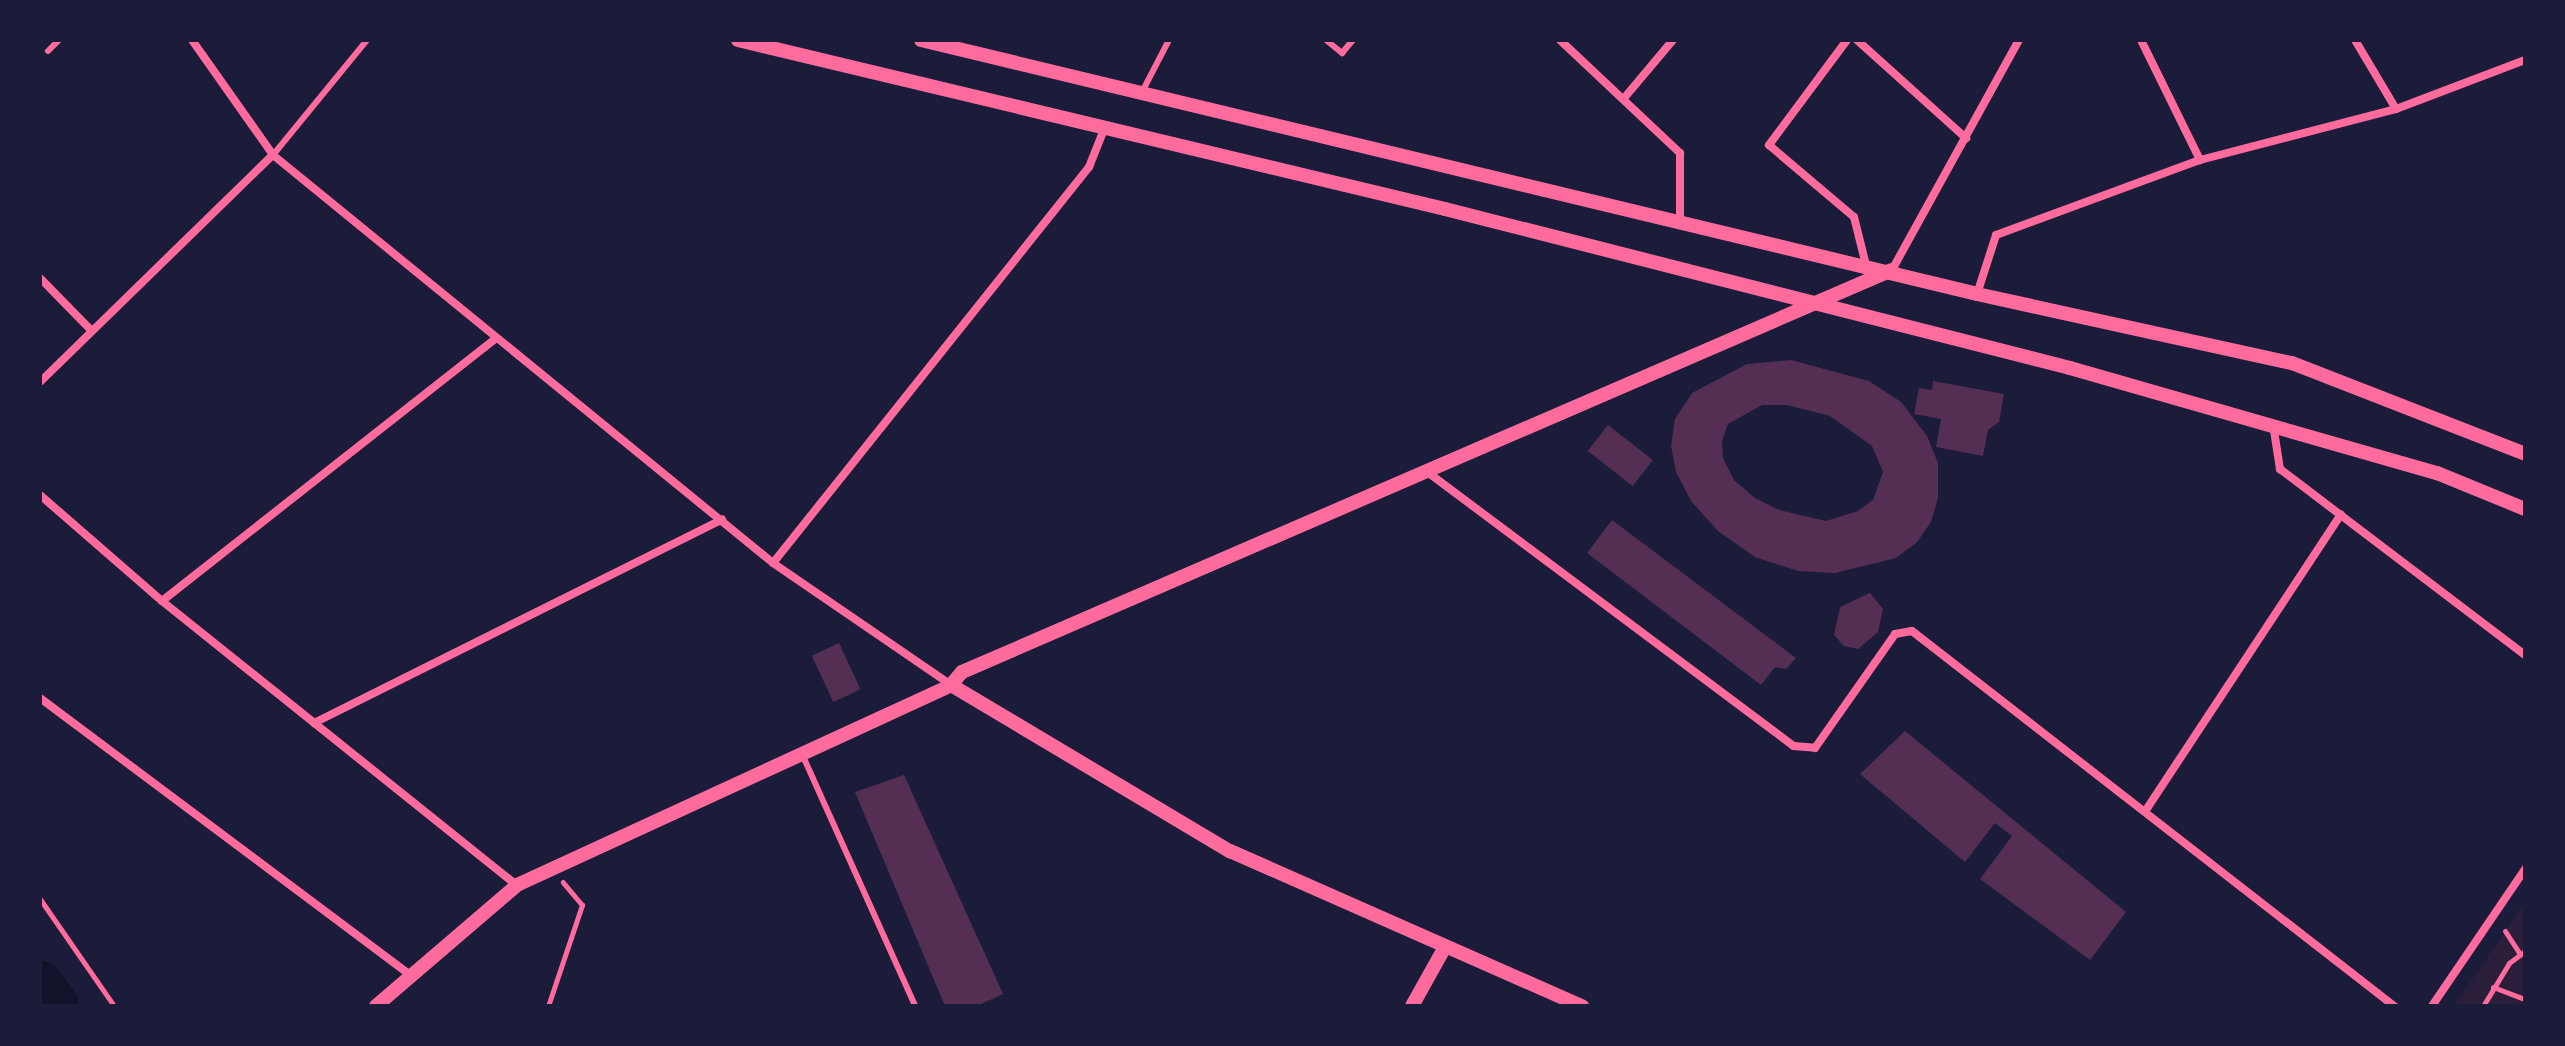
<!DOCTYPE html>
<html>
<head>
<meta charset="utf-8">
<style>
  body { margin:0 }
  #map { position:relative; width:2565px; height:1046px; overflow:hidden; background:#1b1b3a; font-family:"Source Sans 3",sans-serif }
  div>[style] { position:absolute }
  .green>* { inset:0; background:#2a1e3b }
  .river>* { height:48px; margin:-24px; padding:0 24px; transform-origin:24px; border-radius:24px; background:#12122b }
  .building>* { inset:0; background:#542f53; transform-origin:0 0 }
  .path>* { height:5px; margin:-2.5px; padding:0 2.5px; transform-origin:2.5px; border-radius:2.5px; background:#ff6b9d }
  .service>* { height:6px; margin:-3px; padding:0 3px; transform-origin:3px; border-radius:3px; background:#ff6b9d }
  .minor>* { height:8px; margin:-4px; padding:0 4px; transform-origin:4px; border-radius:4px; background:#ff6b9d }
  .tertiary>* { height:14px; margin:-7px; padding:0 7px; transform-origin:7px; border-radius:7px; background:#ff6b9d }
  span { translate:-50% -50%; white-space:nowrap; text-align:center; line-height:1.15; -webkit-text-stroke:6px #1b1b3a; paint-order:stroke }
  .frame { position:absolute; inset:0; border:42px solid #1b1b3a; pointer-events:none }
</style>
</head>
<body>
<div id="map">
  <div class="green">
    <i style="clip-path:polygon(2525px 900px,2525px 1006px,2454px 1006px,2505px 931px)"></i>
  </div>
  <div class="river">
    <i style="left:40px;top:985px;width:26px;rotate:54deg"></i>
  </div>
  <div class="building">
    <i style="clip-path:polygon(evenodd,1791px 360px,1869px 381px,1901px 402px,1927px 436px,1938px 463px,1938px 498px,1931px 522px,1917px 542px,1896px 558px,1835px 573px,1798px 571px,1755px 557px,1718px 531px,1691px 501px,1676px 472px,1671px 446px,1675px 419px,1692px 393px,1747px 364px,1791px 360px,1762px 405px,1787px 405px,1830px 416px,1872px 446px,1883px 472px,1873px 500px,1858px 511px,1826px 521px,1779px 510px,1755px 498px,1734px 480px,1723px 458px,1722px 441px,1728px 424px,1762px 405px)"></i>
    <i style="clip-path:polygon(1933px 381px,2004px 394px,1999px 422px,1988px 430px,1983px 456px,1936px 447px,1941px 419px,1914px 414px,1919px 388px,1932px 390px)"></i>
    <i style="left:1608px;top:425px;width:57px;height:33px;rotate:38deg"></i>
    <i style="clip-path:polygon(1612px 520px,1796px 658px,1786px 669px,1775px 667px,1761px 685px,1587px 553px)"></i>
    <i style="clip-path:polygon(1870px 593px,1883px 609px,1878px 632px,1858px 649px,1844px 646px,1834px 635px,1840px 607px)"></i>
    <i style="left:839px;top:643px;width:51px;height:30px;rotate:65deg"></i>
    <i style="clip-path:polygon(1905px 731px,2126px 912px,2090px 960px,1980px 879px,2012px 836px,1995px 823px,1965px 862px,1860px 774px)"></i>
    <i style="clip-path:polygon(904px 775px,1003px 994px,977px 1006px,945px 1006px,855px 792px)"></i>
  </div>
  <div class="path">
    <i style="left:40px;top:899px;width:130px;rotate:55.3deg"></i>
    <i style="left:2505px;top:931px;width:27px;rotate:57deg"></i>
    <i style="left:2493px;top:987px;width:34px;rotate:21deg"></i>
    <i style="left:548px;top:1006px;width:107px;rotate:-71.4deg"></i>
    <i style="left:582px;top:905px;width:30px;rotate:-130deg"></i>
    <i style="left:2483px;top:1006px;width:50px;rotate:-58.8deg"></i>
    <i style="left:2509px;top:963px;width:20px;rotate:-37deg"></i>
  </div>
  <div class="service">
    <i style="left:1326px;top:40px;width:21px;rotate:39deg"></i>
    <i style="left:1342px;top:53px;width:17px;rotate:-50deg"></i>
    <i style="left:48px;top:51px;width:16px;rotate:-45deg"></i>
    <i style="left:1142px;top:92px;width:59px;rotate:-62.6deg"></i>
    <i style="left:273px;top:155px;width:149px;rotate:-50.7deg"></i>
    <i style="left:802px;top:754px;width:276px;rotate:65.8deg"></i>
  </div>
  <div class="minor">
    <i style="left:192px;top:40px;width:141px;rotate:54.8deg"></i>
    <i style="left:273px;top:155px;width:645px;rotate:39.21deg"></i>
    <i style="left:773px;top:563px;width:216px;rotate:34.4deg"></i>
    <i style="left:1560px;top:40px;width:165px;rotate:43.3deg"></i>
    <i style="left:1680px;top:153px;width:68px;rotate:90deg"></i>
    <i style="left:1847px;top:40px;width:131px;rotate:126.6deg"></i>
    <i style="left:1769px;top:145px;width:111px;rotate:40.3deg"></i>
    <i style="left:1854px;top:217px;width:49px;rotate:76deg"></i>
    <i style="left:1857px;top:40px;width:147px;rotate:42deg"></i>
    <i style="left:2141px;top:40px;width:134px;rotate:63.8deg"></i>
    <i style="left:2355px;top:40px;width:80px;rotate:59.3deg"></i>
    <i style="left:1625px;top:97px;width:75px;rotate:-49.9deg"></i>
    <i style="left:1892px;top:270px;width:263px;rotate:-61.1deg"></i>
    <i style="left:40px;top:278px;width:71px;rotate:45.6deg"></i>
    <i style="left:1977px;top:294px;width:62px;rotate:-72.1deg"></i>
    <i style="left:1996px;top:235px;width:217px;rotate:-20.2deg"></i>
    <i style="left:2200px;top:160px;width:203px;rotate:-14.6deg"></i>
    <i style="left:2396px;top:109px;width:138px;rotate:-20.8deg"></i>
    <i style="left:40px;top:382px;width:325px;rotate:-44.3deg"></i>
    <i style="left:2273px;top:424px;width:46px;rotate:81.2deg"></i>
    <i style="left:2280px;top:469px;width:308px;rotate:37.2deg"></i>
    <i style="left:1426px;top:471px;width:459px;rotate:36.8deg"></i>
    <i style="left:1794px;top:746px;width:21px;rotate:5deg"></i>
    <i style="left:1815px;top:748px;width:139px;rotate:-54.9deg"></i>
    <i style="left:1895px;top:634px;width:17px;rotate:-10deg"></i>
    <i style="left:1912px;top:631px;width:611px;rotate:37.88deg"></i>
    <i style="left:40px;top:495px;width:162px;rotate:41deg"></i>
    <i style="left:162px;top:601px;width:455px;rotate:38.7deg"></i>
    <i style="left:773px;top:563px;width:507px;rotate:-51.41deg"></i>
    <i style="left:1089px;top:167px;width:43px;rotate:-68.2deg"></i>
    <i style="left:162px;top:601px;width:424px;rotate:-38.2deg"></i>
    <i style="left:40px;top:698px;width:462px;rotate:36.8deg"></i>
    <i style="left:314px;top:723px;width:456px;rotate:-26.5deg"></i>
    <i style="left:2146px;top:810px;width:354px;rotate:-56.6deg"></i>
    <i style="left:2432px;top:1006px;width:166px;rotate:-55.8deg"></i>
  </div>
  <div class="tertiary">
    <i style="left:738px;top:40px;width:727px;rotate:13.44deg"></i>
    <i style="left:1445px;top:209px;width:645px;rotate:14.27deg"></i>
    <i style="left:2070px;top:368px;width:382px;rotate:16deg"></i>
    <i style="left:2437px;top:473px;width:95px;rotate:22.2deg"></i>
    <i style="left:921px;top:40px;width:1086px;rotate:13.52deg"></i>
    <i style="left:1977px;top:294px;width:322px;rotate:12.4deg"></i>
    <i style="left:2292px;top:363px;width:250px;rotate:21.3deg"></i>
    <i style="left:951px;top:685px;width:325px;rotate:30.8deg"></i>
    <i style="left:1230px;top:851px;width:385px;rotate:23.8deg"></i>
    <i style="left:376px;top:1006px;width:186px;rotate:-40.6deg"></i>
    <i style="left:517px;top:885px;width:478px;rotate:-24.7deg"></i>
    <i style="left:951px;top:685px;width:17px;rotate:-50deg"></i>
    <i style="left:962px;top:672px;width:1013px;rotate:-23.38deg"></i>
    <i style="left:1412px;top:1006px;width:68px;rotate:-60.8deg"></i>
  </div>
  <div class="frame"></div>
</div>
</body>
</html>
